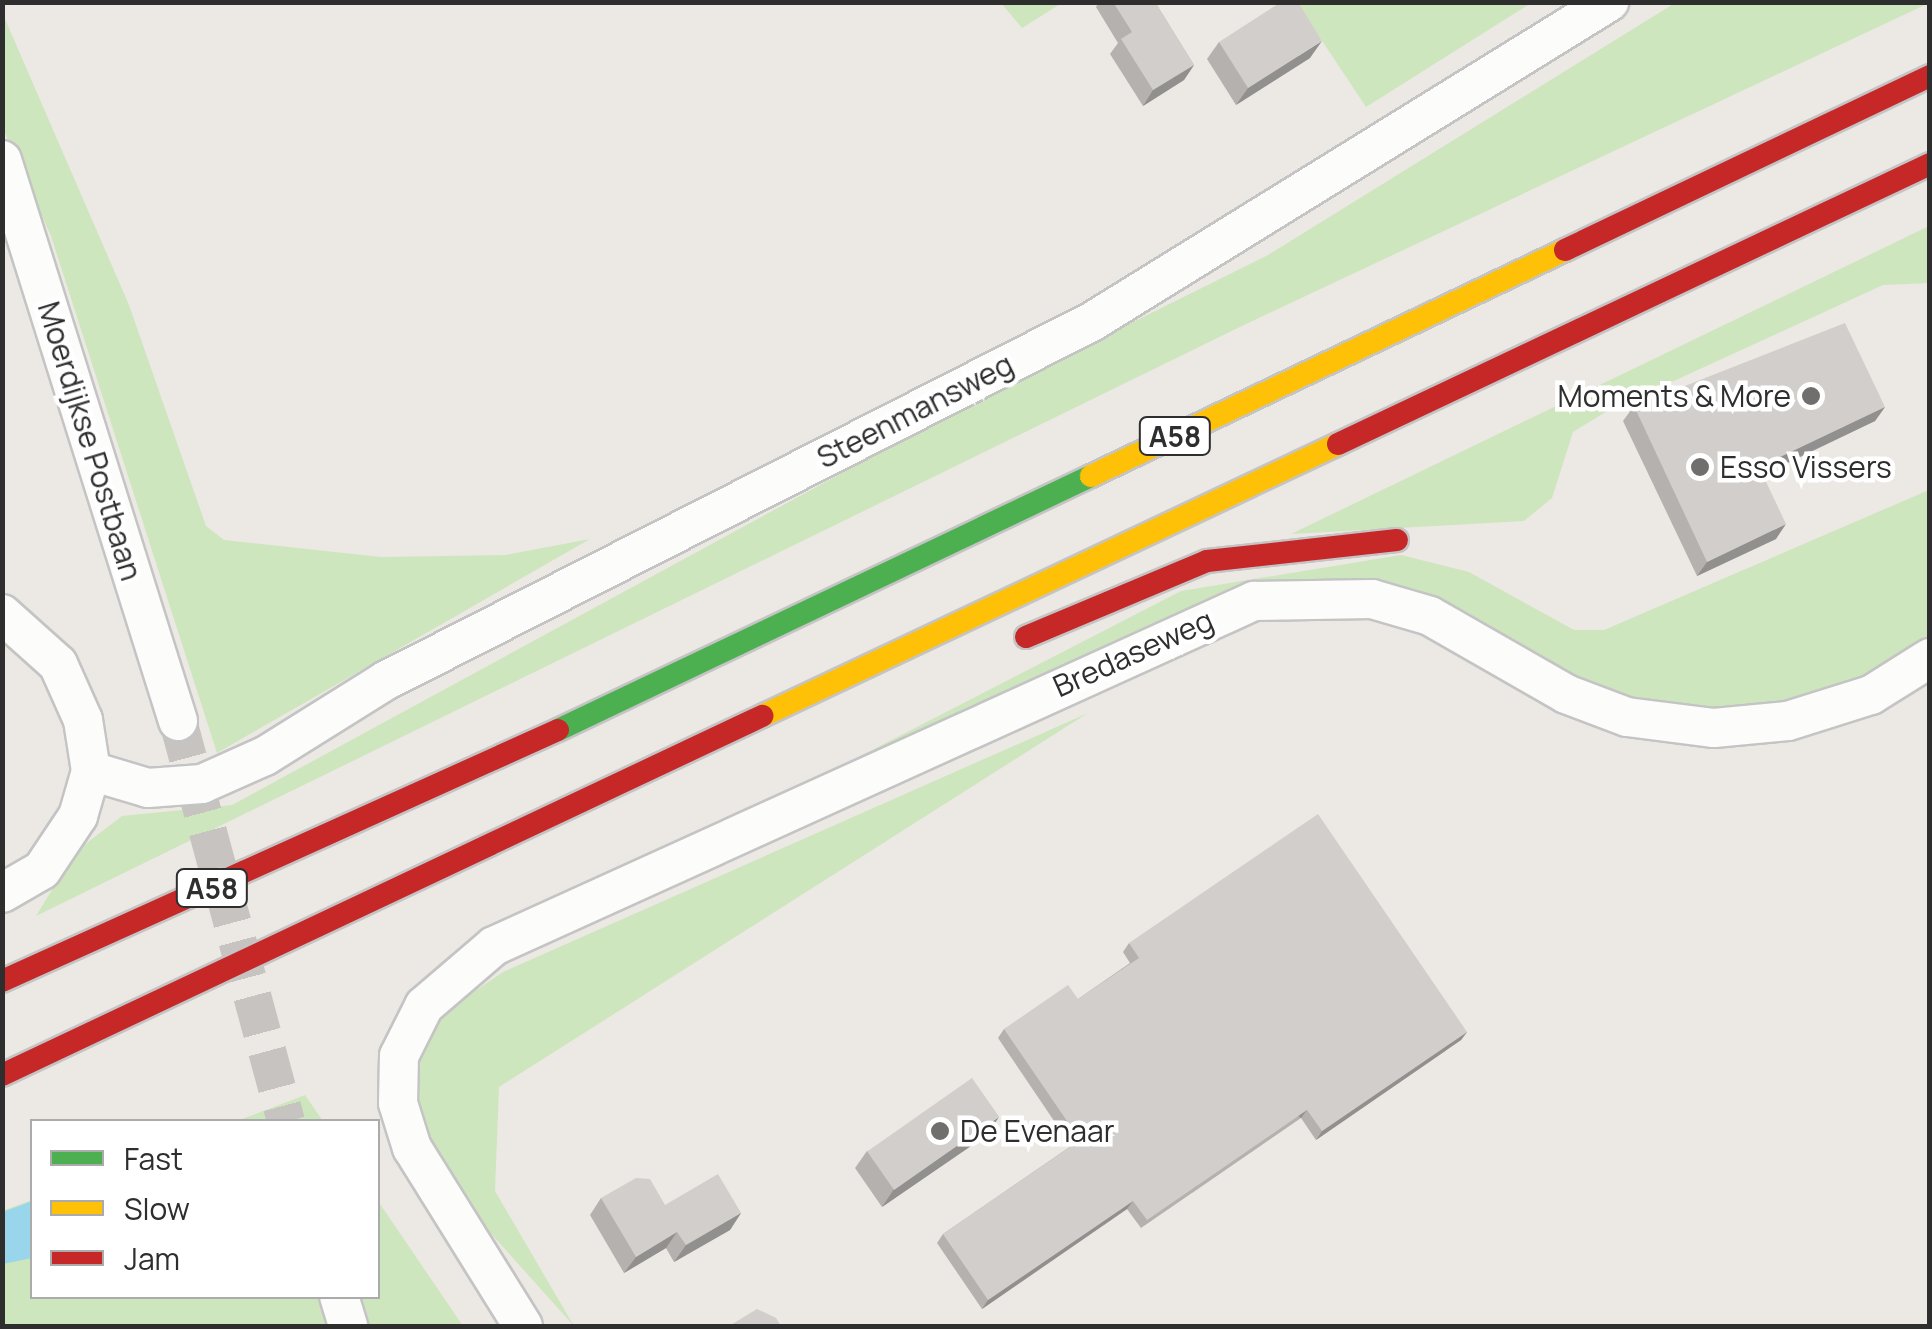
<!DOCTYPE html>
<html>
<head>
<meta charset="utf-8">
<style>
  body { margin:0 }
  #map { position:relative; width:1932px; height:1329px; overflow:hidden; background:#ece8e4; font-family:Manrope,sans-serif }
  div>[style] { position:absolute }
  .green>* { inset:0; background:#cee6be }
  .water>* { inset:0; background:#99d6ec }
  .street-tunnel>* { height:38px; margin-top:-19px; transform-origin:0; background:repeating-linear-gradient(90deg,#c6c3c0 0 38px,transparent 0 57px) }
  .roads { filter:drop-shadow(2px 0 #c5c4c5) drop-shadow(-2px 0 #c5c4c5) drop-shadow(0 2px #c5c4c5) drop-shadow(0 -2px #c5c4c5) }
  .street>* { height:38px; margin:-19px; padding:0 19px; transform-origin:19px; border-radius:19px; background:#fcfcfb }
  .fast>* { height:22px; margin:-11px; padding:0 11px; transform-origin:11px; border-radius:11px; background:#4caf50 }
  .slow>* { height:22px; margin:-11px; padding:0 11px; transform-origin:11px; border-radius:11px; background:#ffc107 }
  .jam>* { height:22px; margin:-11px; padding:0 11px; transform-origin:11px; border-radius:11px; background:#c62828 }
  .wall>* { inset:0; background:#b4b1af }
  .shaded-wall>* { inset:0; background:#92908e; transform-origin:0 0 }
  .building>* { inset:0; background:#d1cecb; transform-origin:0 0 }
  .dots>* { width:28px; height:28px; translate:-50% -50%; box-sizing:border-box; border:5px solid #fff; border-radius:50% }
  span { translate:-50% -50%; white-space:nowrap; text-align:center; line-height:1.15; -webkit-text-stroke:9px #fff; paint-order:stroke }
  .shield-label span { padding:2px 8px; background:#fff; border:2px solid; border-radius:8px; -webkit-text-stroke-width:0 }
  .shield-label { font-size:28px; color:#2e2e2e; font-weight:700 }
  .poi-label { font-size:30px; color:#2e2e2e }
  .right { translate:-100% -50%; text-align:right }
  .left { translate:0 -50%; text-align:left }
  .street-label { font-size:30px; color:#2e2e2e }
  .frame { position:absolute; inset:0; border:5px solid #2e2e2e; pointer-events:none }
  .legend { position:absolute; left:30px; top:1119px; width:350px; height:180px; box-sizing:border-box; background:#fff; border:2px solid #ababab; margin:0; padding:12px 18px; list-style:none; font-size:30px; color:#2e2e2e }
  .legend li { display:flex; align-items:center; gap:20px; height:50px }
  .legend b { width:50px; border:2px solid #ababab }
</style>
</head>
<body>
<div id="map">
  <div class="green">
    <i style="clip-path:polygon(1001px 3px,1062px 3px,1022px 28px)"></i>
    <i style="clip-path:polygon(1297px 3px,1531px 3px,1366px 107px)"></i>
    <i style="clip-path:polygon(1675px 3px,1929px 3px,1246px 324px,36px 916px,75px 852px,122px 816px,232px 805px,980px 398px,1268px 255px)"></i>
    <i style="clip-path:polygon(2px 12px,129px 305px,206px 526px,224px 540px,381px 557px,506px 555px,590px 539px,217px 753px,51px 236px,3px 129px)"></i>
    <i style="clip-path:polygon(1929px 226px,1929px 283px,1883px 285px,1604px 413px,1573px 432px,1552px 498px,1524px 521px,1291px 534px)"></i>
    <i style="clip-path:polygon(1929px 490px,1929px 642px,1892px 672px,1782px 715px,1608px 700px,1448px 612px,1209px 603px,808px 783px,1181px 591px,1401px 555px,1469px 572px,1574px 630px,1604px 630px)"></i>
    <i style="clip-path:polygon(1088px 713px,499px 1087px,495px 1191px,574px 1326px,449px 1187px,426px 1144px,415px 1104px,418px 1055px,437px 1017px,503px 972px)"></i>
    <i style="clip-path:polygon(305px 1095px,323px 1121px,237px 1121px)"></i>
    <i style="clip-path:polygon(32px 1200px,32px 1296px,378px 1296px,378px 1201px,463px 1326px,3px 1326px,2px 1211px)"></i>
  </div>
  <div class="water">
    <i style="clip-path:polygon(32px 1201px,32px 1258px,3px 1264px,3px 1212px)"></i>
  </div>
  <div class="street-tunnel">
    <i style="left:178px;top:721px;width:415px;rotate:74.9deg"></i>
  </div>
  <div class="roads">
    <div class="street">
      <i style="left:2px;top:160px;width:588px;rotate:72.58deg"></i>
      <i style="left:2px;top:614px;width:75px;rotate:41.8deg"></i>
      <i style="left:58px;top:664px;width:61px;rotate:65.9deg"></i>
      <i style="left:83px;top:720px;width:52px;rotate:81.1deg"></i>
      <i style="left:91px;top:771px;width:47px;rotate:106.1deg"></i>
      <i style="left:78px;top:816px;width:65px;rotate:123.7deg"></i>
      <i style="left:42px;top:870px;width:46px;rotate:150.1deg"></i>
      <i style="left:91px;top:771px;width:59px;rotate:16.6deg"></i>
      <i style="left:148px;top:788px;width:54px;rotate:-4.2deg"></i>
      <i style="left:202px;top:784px;width:69px;rotate:-24deg"></i>
      <i style="left:265px;top:756px;width:142px;rotate:-32deg"></i>
      <i style="left:385px;top:681px;width:794px;rotate:-26.95deg"></i>
      <i style="left:1093px;top:321px;width:607px;rotate:-31.73deg"></i>
      <i style="left:339px;top:1296px;width:31px;rotate:73deg"></i>
      <i style="left:523px;top:1326px;width:210px;rotate:-121.9deg"></i>
      <i style="left:412px;top:1148px;width:47px;rotate:-107.3deg"></i>
      <i style="left:398px;top:1103px;width:47px;rotate:-88.8deg"></i>
      <i style="left:399px;top:1056px;width:56px;rotate:-63.4deg"></i>
      <i style="left:424px;top:1006px;width:92px;rotate:-40.6deg"></i>
      <i style="left:494px;top:946px;width:835px;rotate:-24.42deg"></i>
      <i style="left:1254px;top:601px;width:118px;rotate:-1deg"></i>
      <i style="left:1372px;top:599px;width:60px;rotate:16.3deg"></i>
      <i style="left:1430px;top:616px;width:157px;rotate:29.8deg"></i>
      <i style="left:1566px;top:694px;width:65px;rotate:20.7deg"></i>
      <i style="left:1627px;top:717px;width:88px;rotate:7.2deg"></i>
      <i style="left:1714px;top:728px;width:74px;rotate:-5.4deg"></i>
      <i style="left:1788px;top:721px;width:87px;rotate:-17.4deg"></i>
      <i style="left:1871px;top:695px;width:70px;rotate:-32.1deg"></i>
    </div>
    <div class="fast">
      <i style="left:558px;top:730px;width:590px;rotate:-25.48deg"></i>
    </div>
    <div class="slow">
      <i style="left:1091px;top:476px;width:525px;rotate:-25.49deg"></i>
      <i style="left:762px;top:716px;width:637px;rotate:-25.28deg"></i>
    </div>
    <div class="jam">
      <i style="left:1565px;top:250px;width:404px;rotate:-25.5deg"></i>
      <i style="left:1338px;top:444px;width:655px;rotate:-25.31deg"></i>
      <i style="left:1026px;top:637px;width:196px;rotate:-22.8deg"></i>
      <i style="left:1207px;top:561px;width:191px;rotate:-6.3deg"></i>
      <i style="left:2px;top:981px;width:610px;rotate:-24.3deg"></i>
      <i style="left:2px;top:1075px;width:841px;rotate:-25.28deg"></i>
    </div>
  </div>
  <div class="wall">
    <i style="clip-path:polygon(1099px 2px,1155px 2px,1194px 65px,1184px 80px,1143px 106px,1110px 54px,1118px 43px,1096px 7px)"></i>
    <i style="clip-path:polygon(1219px 42px,1310px 58px,1236px 105px,1207px 59px)"></i>
    <i style="clip-path:polygon(1634px 406px,1885px 407px,1875px 421px,1763px 475px,1776px 539px,1697px 576px,1623px 421px)"></i>
    <i style="clip-path:polygon(1129px 943px,1467px 1032px,1461px 1040px,1316px 1140px,1301px 1118px,1141px 1228px,1127px 1209px,982px 1309px,937px 1243px,943px 1234px,1071px 1146px,998px 1038px,1004px 1029px,1078px 999px,1130px 963px,1123px 952px)"></i>
    <i style="clip-path:polygon(987px 1135px,882px 1207px,855px 1168px,867px 1151px)"></i>
    <i style="clip-path:polygon(601px 1198px,665px 1205px,741px 1213px,730px 1230px,674px 1262px,666px 1248px,624px 1273px,590px 1215px)"></i>
  </div>
  <div class="shaded-wall">
    <i style="clip-path:polygon(1322px 41px,1310px 58px,1236px 105px,1248px 88px)"></i>
    <i style="clip-path:polygon(1194px 65px,1184px 80px,1143px 106px,1153px 90px)"></i>
    <i style="clip-path:polygon(1885px 407px,1875px 421px,1749px 481px,1759px 467px)"></i>
    <i style="clip-path:polygon(1786px 524px,1776px 539px,1697px 576px,1707px 562px)"></i>
    <i style="clip-path:polygon(1467px 1032px,1461px 1040px,1316px 1140px,1322px 1131px)"></i>
    <i style="left:1307px;top:1110px;width:10px;height:194px;rotate:127deg"></i>
    <i style="clip-path:polygon(999px 1117px,987px 1135px,882px 1207px,894px 1189px)"></i>
    <i style="clip-path:polygon(1133px 1201px,1127px 1209px,982px 1309px,988px 1300px)"></i>
    <i style="clip-path:polygon(741px 1213px,730px 1230px,674px 1262px,686px 1245px)"></i>
    <i style="clip-path:polygon(677px 1232px,666px 1248px,624px 1273px,636px 1257px)"></i>
  </div>
  <div class="building">
    <i style="clip-path:polygon(1113px 2px,1155px 2px,1194px 65px,1153px 90px,1121px 39px,1132px 32px)"></i>
    <i style="clip-path:polygon(1281px 2px,1298px 2px,1322px 41px,1248px 88px,1219px 42px)"></i>
    <i style="clip-path:polygon(1845px 323px,1885px 407px,1759px 467px,1786px 524px,1707px 562px,1634px 406px)"></i>
    <i style="clip-path:polygon(1318px 814px,1467px 1032px,1322px 1131px,1307px 1110px,1147px 1220px,1133px 1201px,988px 1300px,943px 1234px,1080px 1140px,1004px 1029px,1068px 985px,1078px 999px,1139px 958px,1129px 943px)"></i>
    <i style="left:972px;top:1078px;width:47px;height:128px;rotate:55deg"></i>
    <i style="clip-path:polygon(718px 1174px,741px 1213px,686px 1245px,677px 1232px,636px 1257px,601px 1198px,636px 1178px,650px 1179px,665px 1205px)"></i>
    <i style="clip-path:polygon(757px 1309px,776px 1318px,781px 1326px,729px 1326px)"></i>
  </div>
  <div class="dots">
    <i style="left:1811px;top:396px;background:#706f6e"></i>
    <i style="left:1700px;top:467px;background:#706f6e"></i>
    <i style="left:940px;top:1131px;background:#706f6e"></i>
  </div>
  <div class="shield-label">
    <span style="left:1175px;top:436px">A58</span>
    <span style="left:212px;top:888px">A58</span>
  </div>
  <div class="poi-label">
    <span class="right" style="left:1791px;top:396px">Moments &amp; More</span>
    <span class="left" style="left:1720px;top:467px">Esso Vissers</span>
    <span class="left" style="left:960px;top:1131px">De Evenaar</span>
  </div>
  <div class="street-label">
    <span style="left:915px;top:411px;rotate:-27deg">Steenmansweg</span>
    <span style="left:90px;top:441px;rotate:73deg">Moerdijkse Postbaan</span>
    <span style="left:1133px;top:653px;rotate:-24deg">Bredaseweg</span>
  </div>
  <div class="frame"></div>
  <ul class="legend">
  <li><b style="height:12px;background:#4caf50"></b>Fast</li>
  <li><b style="height:12px;background:#ffc107"></b>Slow</li>
  <li><b style="height:12px;background:#c62828"></b>Jam</li>
  </ul>
</div>
</body>
</html>
